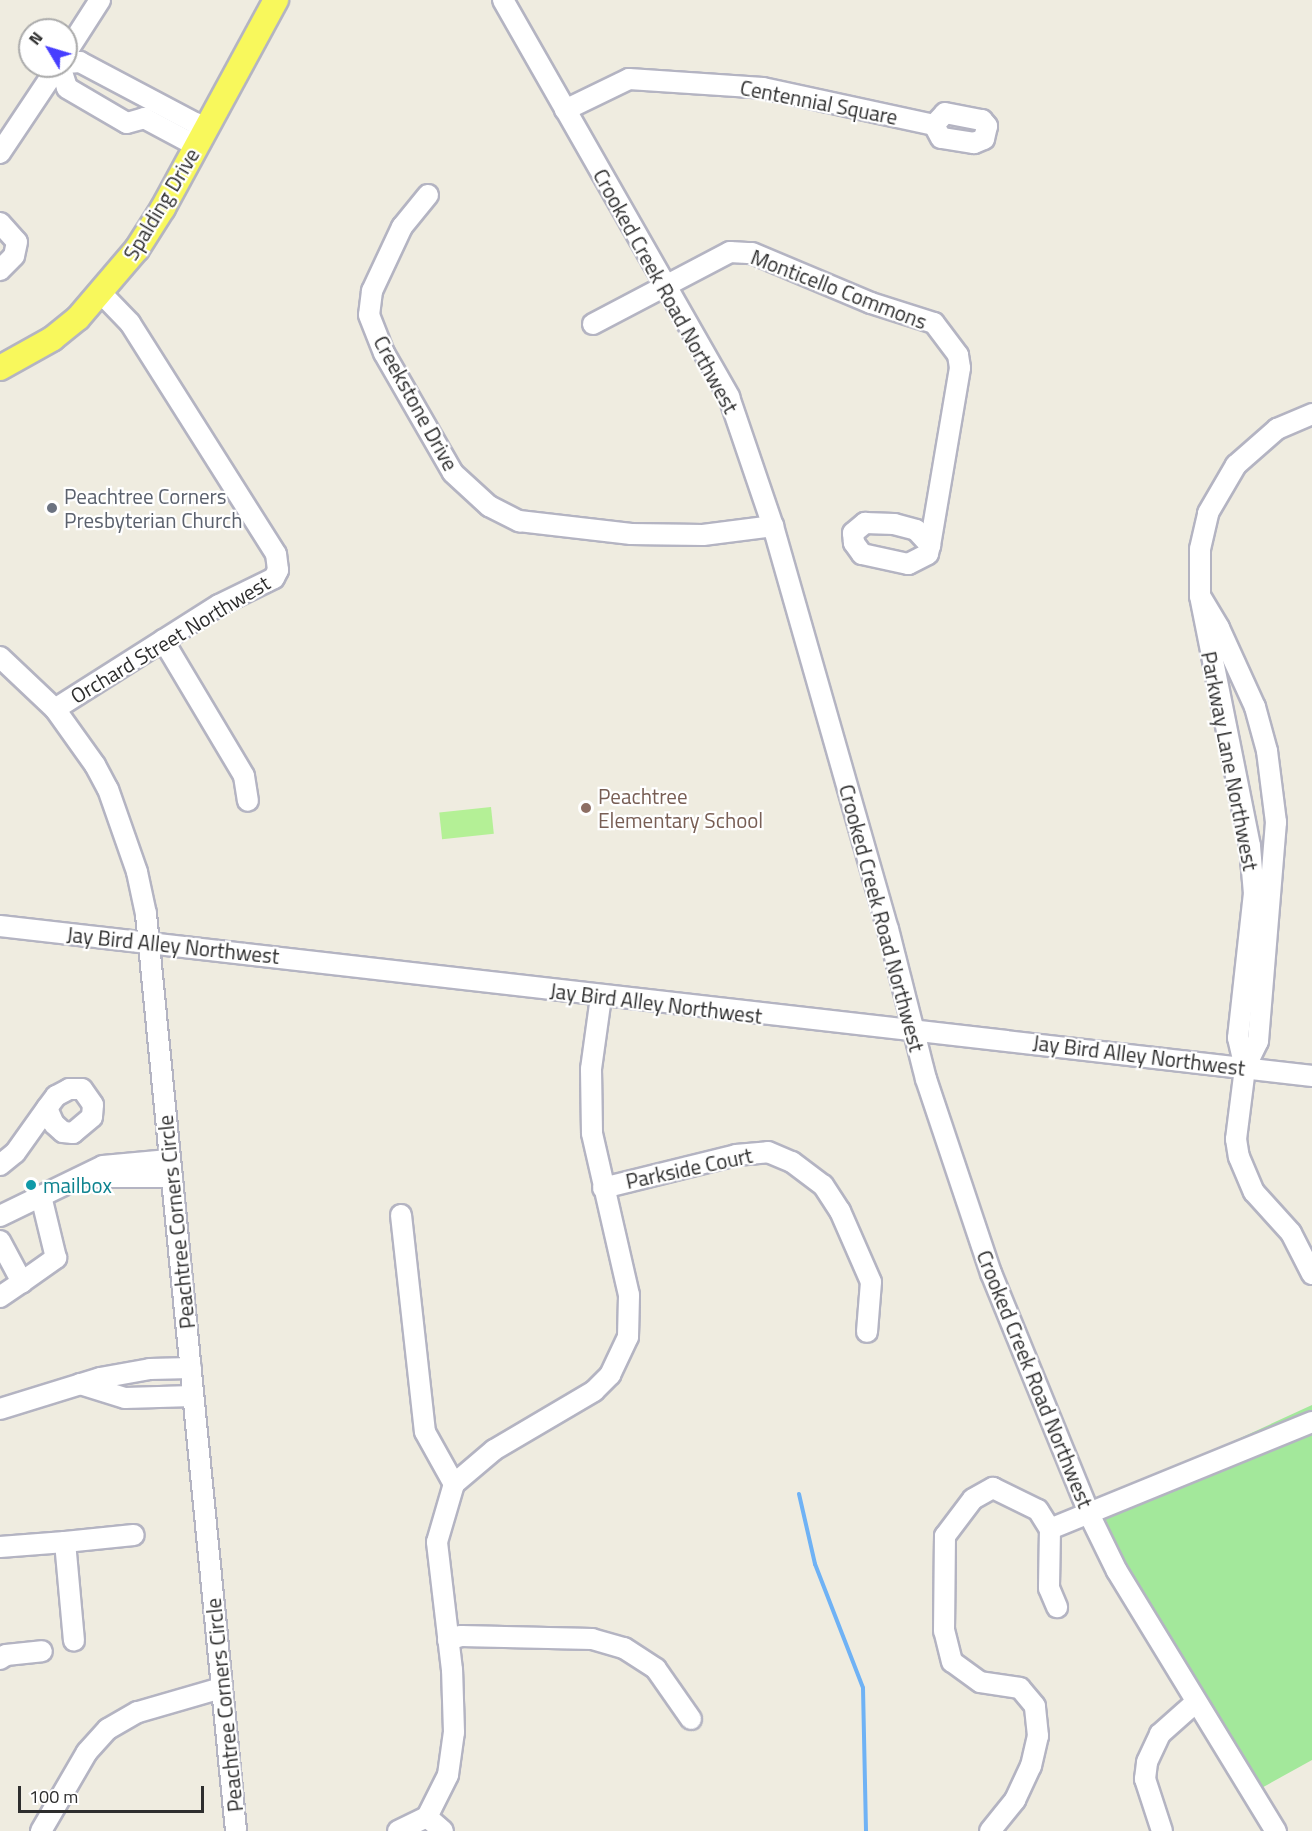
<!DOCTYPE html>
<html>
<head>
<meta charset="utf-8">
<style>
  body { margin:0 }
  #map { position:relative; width:1312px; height:1831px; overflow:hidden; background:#efece0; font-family:"Titillium Web",sans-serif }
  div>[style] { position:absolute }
  .green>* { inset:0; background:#a3e89b }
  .pitch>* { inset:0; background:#b4f096; transform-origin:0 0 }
  .stream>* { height:4px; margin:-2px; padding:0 2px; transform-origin:2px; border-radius:2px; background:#6fb2f5 }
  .roads { filter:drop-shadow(2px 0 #b4b4c2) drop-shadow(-2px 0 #b4b4c2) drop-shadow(0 2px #b4b4c2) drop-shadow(0 -2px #b4b4c2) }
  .minor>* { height:20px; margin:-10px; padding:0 10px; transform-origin:10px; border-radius:10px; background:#fff }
  .major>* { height:24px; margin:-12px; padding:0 12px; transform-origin:12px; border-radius:12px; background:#f8f85c }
  .dots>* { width:16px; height:16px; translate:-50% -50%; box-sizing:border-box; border:3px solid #fff; border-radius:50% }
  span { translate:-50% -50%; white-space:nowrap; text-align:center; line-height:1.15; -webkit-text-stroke:4.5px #fff; paint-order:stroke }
  .street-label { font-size:21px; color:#2e2e2e }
  .worship-label { font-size:21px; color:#5b616d }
  .left { translate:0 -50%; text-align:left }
  .education-label { font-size:21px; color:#785e54 }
  .culture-label { font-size:21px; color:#0d838f }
  .north { position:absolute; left:18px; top:18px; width:60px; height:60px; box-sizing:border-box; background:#fff; border:2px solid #ababab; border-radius:50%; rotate:308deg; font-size:16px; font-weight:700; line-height:24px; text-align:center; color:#2e2e2e }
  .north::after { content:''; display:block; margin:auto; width:21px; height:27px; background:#473eff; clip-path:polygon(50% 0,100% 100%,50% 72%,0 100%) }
  .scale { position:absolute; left:18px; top:1786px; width:186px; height:27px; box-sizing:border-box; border:3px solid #2e2e2e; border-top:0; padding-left:8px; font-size:18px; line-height:21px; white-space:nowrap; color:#2e2e2e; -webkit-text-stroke:4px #fff; paint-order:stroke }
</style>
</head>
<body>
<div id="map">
  <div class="green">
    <i style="clip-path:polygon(1312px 1405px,1312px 1760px,1256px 1791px,1148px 1625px,1099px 1503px)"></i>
  </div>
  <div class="pitch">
    <i style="left:491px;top:807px;width:27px;height:52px;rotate:84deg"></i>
  </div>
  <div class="stream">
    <i style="left:799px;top:1494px;width:72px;rotate:77.1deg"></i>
    <i style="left:815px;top:1564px;width:133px;rotate:68.8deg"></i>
    <i style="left:863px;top:1688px;width:143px;rotate:88.8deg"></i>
  </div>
  <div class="roads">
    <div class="minor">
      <i style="left:503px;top:0;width:457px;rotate:60.3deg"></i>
      <i style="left:729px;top:397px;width:136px;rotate:71.2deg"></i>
      <i style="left:773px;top:526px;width:419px;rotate:74.1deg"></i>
      <i style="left:888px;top:929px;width:155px;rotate:75.8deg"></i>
      <i style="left:926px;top:1079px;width:205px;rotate:71.5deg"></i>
      <i style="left:991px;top:1273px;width:262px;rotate:67.8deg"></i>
      <i style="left:1090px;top:1516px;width:61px;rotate:63.9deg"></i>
      <i style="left:1117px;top:1571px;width:305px;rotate:58.6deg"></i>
      <i style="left:66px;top:53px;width:63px;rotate:-57.3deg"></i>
      <i style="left:60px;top:66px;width:23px;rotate:72deg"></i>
      <i style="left:67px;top:88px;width:69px;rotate:30.3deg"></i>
      <i style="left:127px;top:123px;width:18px;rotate:-16deg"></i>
      <i style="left:144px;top:118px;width:51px;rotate:28.1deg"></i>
      <i style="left:189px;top:142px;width:13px;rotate:-18deg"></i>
      <i style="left:201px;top:138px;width:15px;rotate:-106deg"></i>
      <i style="left:197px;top:124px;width:132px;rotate:-152.1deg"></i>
      <i style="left:80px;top:62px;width:14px;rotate:176deg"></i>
      <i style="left:565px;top:110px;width:71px;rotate:-25.8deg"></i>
      <i style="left:629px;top:79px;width:134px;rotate:3.8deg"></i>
      <i style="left:763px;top:88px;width:175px;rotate:12.2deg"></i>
      <i style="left:945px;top:113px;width:38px;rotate:11deg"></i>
      <i style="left:982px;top:120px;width:8px;rotate:50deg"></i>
      <i style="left:987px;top:126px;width:13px;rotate:103deg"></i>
      <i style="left:984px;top:139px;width:11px;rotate:158deg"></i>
      <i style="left:974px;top:143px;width:33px;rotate:-171deg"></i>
      <i style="left:941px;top:138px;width:15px;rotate:-118deg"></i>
      <i style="left:934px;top:125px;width:16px;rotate:-47deg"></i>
      <i style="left:0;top:153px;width:105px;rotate:-56.3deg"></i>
      <i style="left:428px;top:195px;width:41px;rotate:129.1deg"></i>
      <i style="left:402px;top:227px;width:71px;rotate:115.1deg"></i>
      <i style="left:372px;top:291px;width:24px;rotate:97deg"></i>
      <i style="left:369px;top:315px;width:41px;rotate:68.5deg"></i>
      <i style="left:384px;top:353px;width:138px;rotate:60.1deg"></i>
      <i style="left:453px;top:473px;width:49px;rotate:42.5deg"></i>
      <i style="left:489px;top:506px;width:34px;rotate:27deg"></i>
      <i style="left:519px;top:521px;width:113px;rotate:6.6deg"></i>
      <i style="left:631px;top:534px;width:72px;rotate:0.8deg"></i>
      <i style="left:703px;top:535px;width:71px;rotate:-7.3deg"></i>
      <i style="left:0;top:223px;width:25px;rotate:48deg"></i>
      <i style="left:17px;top:242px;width:14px;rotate:102deg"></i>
      <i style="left:14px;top:256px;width:20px;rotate:135deg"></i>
      <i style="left:593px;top:324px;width:155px;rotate:-27.7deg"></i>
      <i style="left:730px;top:252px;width:22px;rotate:3deg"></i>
      <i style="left:752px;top:253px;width:129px;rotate:22.8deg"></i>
      <i style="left:871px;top:303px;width:66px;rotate:17.6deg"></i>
      <i style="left:934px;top:323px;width:40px;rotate:53deg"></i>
      <i style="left:958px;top:355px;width:13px;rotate:81deg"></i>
      <i style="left:960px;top:368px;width:180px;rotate:99.6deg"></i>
      <i style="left:865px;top:523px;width:29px;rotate:2deg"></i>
      <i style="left:894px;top:524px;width:23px;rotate:15deg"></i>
      <i style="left:916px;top:530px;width:21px;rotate:47deg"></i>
      <i style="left:930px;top:545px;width:9px;rotate:103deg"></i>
      <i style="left:928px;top:554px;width:22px;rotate:153deg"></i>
      <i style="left:908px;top:564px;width:47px;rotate:-167.7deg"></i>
      <i style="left:862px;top:554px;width:14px;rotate:-126deg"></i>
      <i style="left:854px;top:543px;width:10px;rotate:-96deg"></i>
      <i style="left:853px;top:533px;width:16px;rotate:-40deg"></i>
      <i style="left:1200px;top:596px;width:37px;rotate:59deg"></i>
      <i style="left:1219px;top:628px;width:87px;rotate:65.5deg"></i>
      <i style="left:1255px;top:707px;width:46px;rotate:74.7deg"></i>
      <i style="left:1267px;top:751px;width:72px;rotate:82.8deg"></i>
      <i style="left:1276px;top:822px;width:220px;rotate:94.7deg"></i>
      <i style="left:1258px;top:1041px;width:30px;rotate:116deg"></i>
      <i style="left:1245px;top:1068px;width:72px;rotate:97.2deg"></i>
      <i style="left:1236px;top:1139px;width:18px;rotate:81deg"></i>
      <i style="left:1239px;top:1157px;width:38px;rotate:67deg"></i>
      <i style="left:1254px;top:1192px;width:55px;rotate:47.9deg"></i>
      <i style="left:1291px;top:1233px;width:46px;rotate:62.9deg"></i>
      <i style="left:163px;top:640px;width:158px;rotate:59.2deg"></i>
      <i style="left:244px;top:776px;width:25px;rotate:81deg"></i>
      <i style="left:0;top:657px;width:76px;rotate:43.4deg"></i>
      <i style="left:55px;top:709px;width:69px;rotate:54.5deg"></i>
      <i style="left:95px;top:765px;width:27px;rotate:62deg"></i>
      <i style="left:108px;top:789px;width:88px;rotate:70.7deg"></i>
      <i style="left:137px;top:872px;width:43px;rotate:77.9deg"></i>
      <i style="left:146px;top:914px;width:921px;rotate:84.39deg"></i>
      <i style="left:55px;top:709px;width:194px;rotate:-32.4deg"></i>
      <i style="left:219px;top:605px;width:61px;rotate:-26.1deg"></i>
      <i style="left:274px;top:578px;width:9px;rotate:-63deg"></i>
      <i style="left:278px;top:570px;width:16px;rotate:-97deg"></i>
      <i style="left:276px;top:554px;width:273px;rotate:-122.3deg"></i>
      <i style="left:130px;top:323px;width:40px;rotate:-134deg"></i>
      <i style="left:0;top:926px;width:1321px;rotate:6.52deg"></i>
      <i style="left:1245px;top:1068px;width:31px;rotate:-103deg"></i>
      <i style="left:1238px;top:1038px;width:145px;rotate:-83.7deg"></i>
      <i style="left:1254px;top:894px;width:48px;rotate:-94.8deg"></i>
      <i style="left:1250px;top:846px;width:255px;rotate:-101.3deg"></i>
      <i style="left:1200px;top:596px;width:47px;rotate:-90deg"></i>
      <i style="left:1200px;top:549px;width:37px;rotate:-77deg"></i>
      <i style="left:1208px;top:513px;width:56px;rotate:-59.7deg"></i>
      <i style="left:1236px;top:465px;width:55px;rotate:-41.3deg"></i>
      <i style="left:1277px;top:429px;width:38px;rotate:-23deg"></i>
      <i style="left:0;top:1165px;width:19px;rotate:-39deg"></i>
      <i style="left:15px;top:1153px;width:55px;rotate:-54.6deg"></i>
      <i style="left:47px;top:1108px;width:15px;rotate:-53deg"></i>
      <i style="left:56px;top:1096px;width:15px;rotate:-28deg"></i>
      <i style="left:69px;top:1089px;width:13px"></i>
      <i style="left:82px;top:1089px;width:19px;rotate:55deg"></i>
      <i style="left:93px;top:1105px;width:12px;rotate:95deg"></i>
      <i style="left:92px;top:1117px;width:25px;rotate:140deg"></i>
      <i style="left:73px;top:1133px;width:10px;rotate:-174deg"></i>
      <i style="left:63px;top:1132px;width:12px;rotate:-138deg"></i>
      <i style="left:54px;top:1124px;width:17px;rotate:-114deg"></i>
      <i style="left:93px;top:1177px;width:78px"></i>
      <i style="left:603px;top:1188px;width:137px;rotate:-13.9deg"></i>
      <i style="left:736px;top:1155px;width:32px;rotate:-5deg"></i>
      <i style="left:768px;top:1152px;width:26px;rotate:23deg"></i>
      <i style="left:792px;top:1162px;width:39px;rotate:37deg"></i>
      <i style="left:823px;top:1185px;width:31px;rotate:57deg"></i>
      <i style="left:840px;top:1211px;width:77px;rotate:66.4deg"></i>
      <i style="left:871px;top:1282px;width:50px;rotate:94.6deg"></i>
      <i style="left:401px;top:1215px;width:218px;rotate:83.7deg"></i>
      <i style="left:425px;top:1432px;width:60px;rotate:60.9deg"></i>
      <i style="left:0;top:1216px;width:114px;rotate:-25.9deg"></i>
      <i style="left:103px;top:1166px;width:66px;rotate:-5.2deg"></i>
      <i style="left:0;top:1241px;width:47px;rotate:61.8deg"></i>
      <i style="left:22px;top:1282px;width:27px;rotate:146deg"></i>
      <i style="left:22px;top:1282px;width:42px;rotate:-35.2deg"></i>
      <i style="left:56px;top:1258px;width:64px;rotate:-103.6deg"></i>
      <i style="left:80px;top:1384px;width:47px;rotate:17.3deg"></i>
      <i style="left:125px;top:1398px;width:68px;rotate:-1.7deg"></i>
      <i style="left:0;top:1409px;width:105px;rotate:-17.2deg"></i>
      <i style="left:100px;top:1378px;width:51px;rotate:-10.2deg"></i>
      <i style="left:150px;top:1369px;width:41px;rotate:-1.4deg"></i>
      <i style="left:1050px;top:1529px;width:283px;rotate:-22.2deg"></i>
      <i style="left:65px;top:1542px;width:69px;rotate:-5.8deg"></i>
      <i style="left:0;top:1547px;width:65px;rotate:-4.4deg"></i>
      <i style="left:65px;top:1542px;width:99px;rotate:84.8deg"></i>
      <i style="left:448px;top:1640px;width:14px;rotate:-17deg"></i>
      <i style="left:461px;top:1636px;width:131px;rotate:1.3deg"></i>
      <i style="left:592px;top:1639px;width:33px;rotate:16deg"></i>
      <i style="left:624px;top:1648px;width:38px;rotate:33deg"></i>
      <i style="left:656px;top:1669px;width:61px;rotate:55deg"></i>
      <i style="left:0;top:1659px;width:7px;rotate:-34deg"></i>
      <i style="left:6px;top:1655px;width:36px;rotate:-6deg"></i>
      <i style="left:427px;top:1817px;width:21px;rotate:41deg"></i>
      <i style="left:41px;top:1831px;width:91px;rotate:-59.8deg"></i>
      <i style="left:87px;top:1752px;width:31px;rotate:-48deg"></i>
      <i style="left:108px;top:1729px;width:34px;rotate:-30deg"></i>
      <i style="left:138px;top:1712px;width:86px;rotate:-16.1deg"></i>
      <i style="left:398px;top:1831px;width:32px;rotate:-26deg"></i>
      <i style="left:427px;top:1817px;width:47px;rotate:-63.4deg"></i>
      <i style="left:448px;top:1775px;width:43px;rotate:-82.1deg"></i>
      <i style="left:454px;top:1732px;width:62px;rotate:-91.8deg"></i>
      <i style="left:452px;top:1670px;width:129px;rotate:-96.7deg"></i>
      <i style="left:437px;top:1542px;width:60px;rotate:-73.7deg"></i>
      <i style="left:454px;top:1484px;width:52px;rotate:-40.4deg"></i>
      <i style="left:494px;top:1450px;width:116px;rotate:-30.5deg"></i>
      <i style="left:594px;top:1391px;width:23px;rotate:-45deg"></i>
      <i style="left:610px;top:1375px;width:42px;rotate:-64.7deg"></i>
      <i style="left:628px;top:1337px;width:42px;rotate:-88.6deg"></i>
      <i style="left:629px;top:1295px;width:166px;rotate:-102.9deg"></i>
      <i style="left:592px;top:1133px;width:64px;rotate:-90.9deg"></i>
      <i style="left:591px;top:1069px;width:73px;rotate:-82.1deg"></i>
      <i style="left:990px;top:1831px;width:40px;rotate:-51deg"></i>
      <i style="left:1015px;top:1800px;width:38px;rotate:-65deg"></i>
      <i style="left:1031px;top:1766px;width:31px;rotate:-77deg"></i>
      <i style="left:1038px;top:1736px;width:30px;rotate:-96deg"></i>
      <i style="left:1035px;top:1706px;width:23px;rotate:-130deg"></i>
      <i style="left:1020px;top:1688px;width:40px;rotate:-171.5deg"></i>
      <i style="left:980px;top:1682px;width:34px;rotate:-144deg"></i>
      <i style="left:952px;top:1662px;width:32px;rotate:-104deg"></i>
      <i style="left:944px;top:1631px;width:95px;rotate:-89.4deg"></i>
      <i style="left:945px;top:1536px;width:46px;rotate:-52.9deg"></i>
      <i style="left:973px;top:1499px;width:23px;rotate:-29deg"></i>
      <i style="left:993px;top:1488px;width:50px;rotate:26.1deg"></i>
      <i style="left:1038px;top:1510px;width:22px;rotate:58deg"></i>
      <i style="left:1050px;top:1529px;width:59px;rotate:91deg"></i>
      <i style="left:1049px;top:1588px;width:21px;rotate:67deg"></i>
      <i style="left:1162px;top:1831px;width:55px;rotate:-108.1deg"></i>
      <i style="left:1145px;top:1779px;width:17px;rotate:-83deg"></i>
      <i style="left:1147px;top:1762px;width:31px;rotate:-65deg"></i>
      <i style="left:1160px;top:1734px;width:47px;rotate:-41.5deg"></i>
    </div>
    <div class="major">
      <i style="left:0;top:368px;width:60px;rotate:-29.1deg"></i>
      <i style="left:52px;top:339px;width:33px;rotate:-39deg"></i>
      <i style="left:78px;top:318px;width:91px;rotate:-49.5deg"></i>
      <i style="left:137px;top:249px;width:49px;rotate:-57.6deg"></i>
      <i style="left:163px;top:208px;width:237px;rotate:-61.5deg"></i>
    </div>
  </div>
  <div class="dots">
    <i style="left:52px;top:508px;background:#6b7280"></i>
    <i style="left:586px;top:808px;background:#8d6e63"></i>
    <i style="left:31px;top:1185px;background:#0f9aa8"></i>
  </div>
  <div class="street-label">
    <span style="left:819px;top:102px;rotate:11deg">Centennial Square</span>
    <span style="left:161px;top:204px;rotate:-59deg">Spalding Drive</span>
    <span style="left:839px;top:289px;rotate:21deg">Monticello Commons</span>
    <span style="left:666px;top:291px;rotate:61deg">Crooked Creek Road Northwest</span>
    <span style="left:416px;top:403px;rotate:61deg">Creekstone Drive</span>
    <span style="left:170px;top:639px;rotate:-31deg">Orchard Street Northwest</span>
    <span style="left:1230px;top:761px;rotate:79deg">Parkway Lane Northwest</span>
    <span style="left:882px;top:918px;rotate:75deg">Crooked Creek Road Northwest</span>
    <span style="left:173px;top:945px;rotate:6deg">Jay Bird Alley Northwest</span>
    <span style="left:656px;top:1003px;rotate:7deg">Jay Bird Alley Northwest</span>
    <span style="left:1139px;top:1055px;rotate:7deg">Jay Bird Alley Northwest</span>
    <span style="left:689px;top:1168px;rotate:-12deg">Parkside Court</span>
    <span style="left:176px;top:1222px;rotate:-96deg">Peachtree Corners Circle</span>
    <span style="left:1035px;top:1379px;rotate:68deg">Crooked Creek Road Northwest</span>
    <span style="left:224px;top:1705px;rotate:-96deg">Peachtree Corners Circle</span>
  </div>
  <div class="worship-label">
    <span class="left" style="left:64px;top:508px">Peachtree Corners<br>Presbyterian Church</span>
  </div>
  <div class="education-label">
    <span class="left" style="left:598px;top:808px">Peachtree<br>Elementary School</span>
  </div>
  <div class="culture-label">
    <span class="left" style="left:43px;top:1185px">mailbox</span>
  </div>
  <div class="north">N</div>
  <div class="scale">100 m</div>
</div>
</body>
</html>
